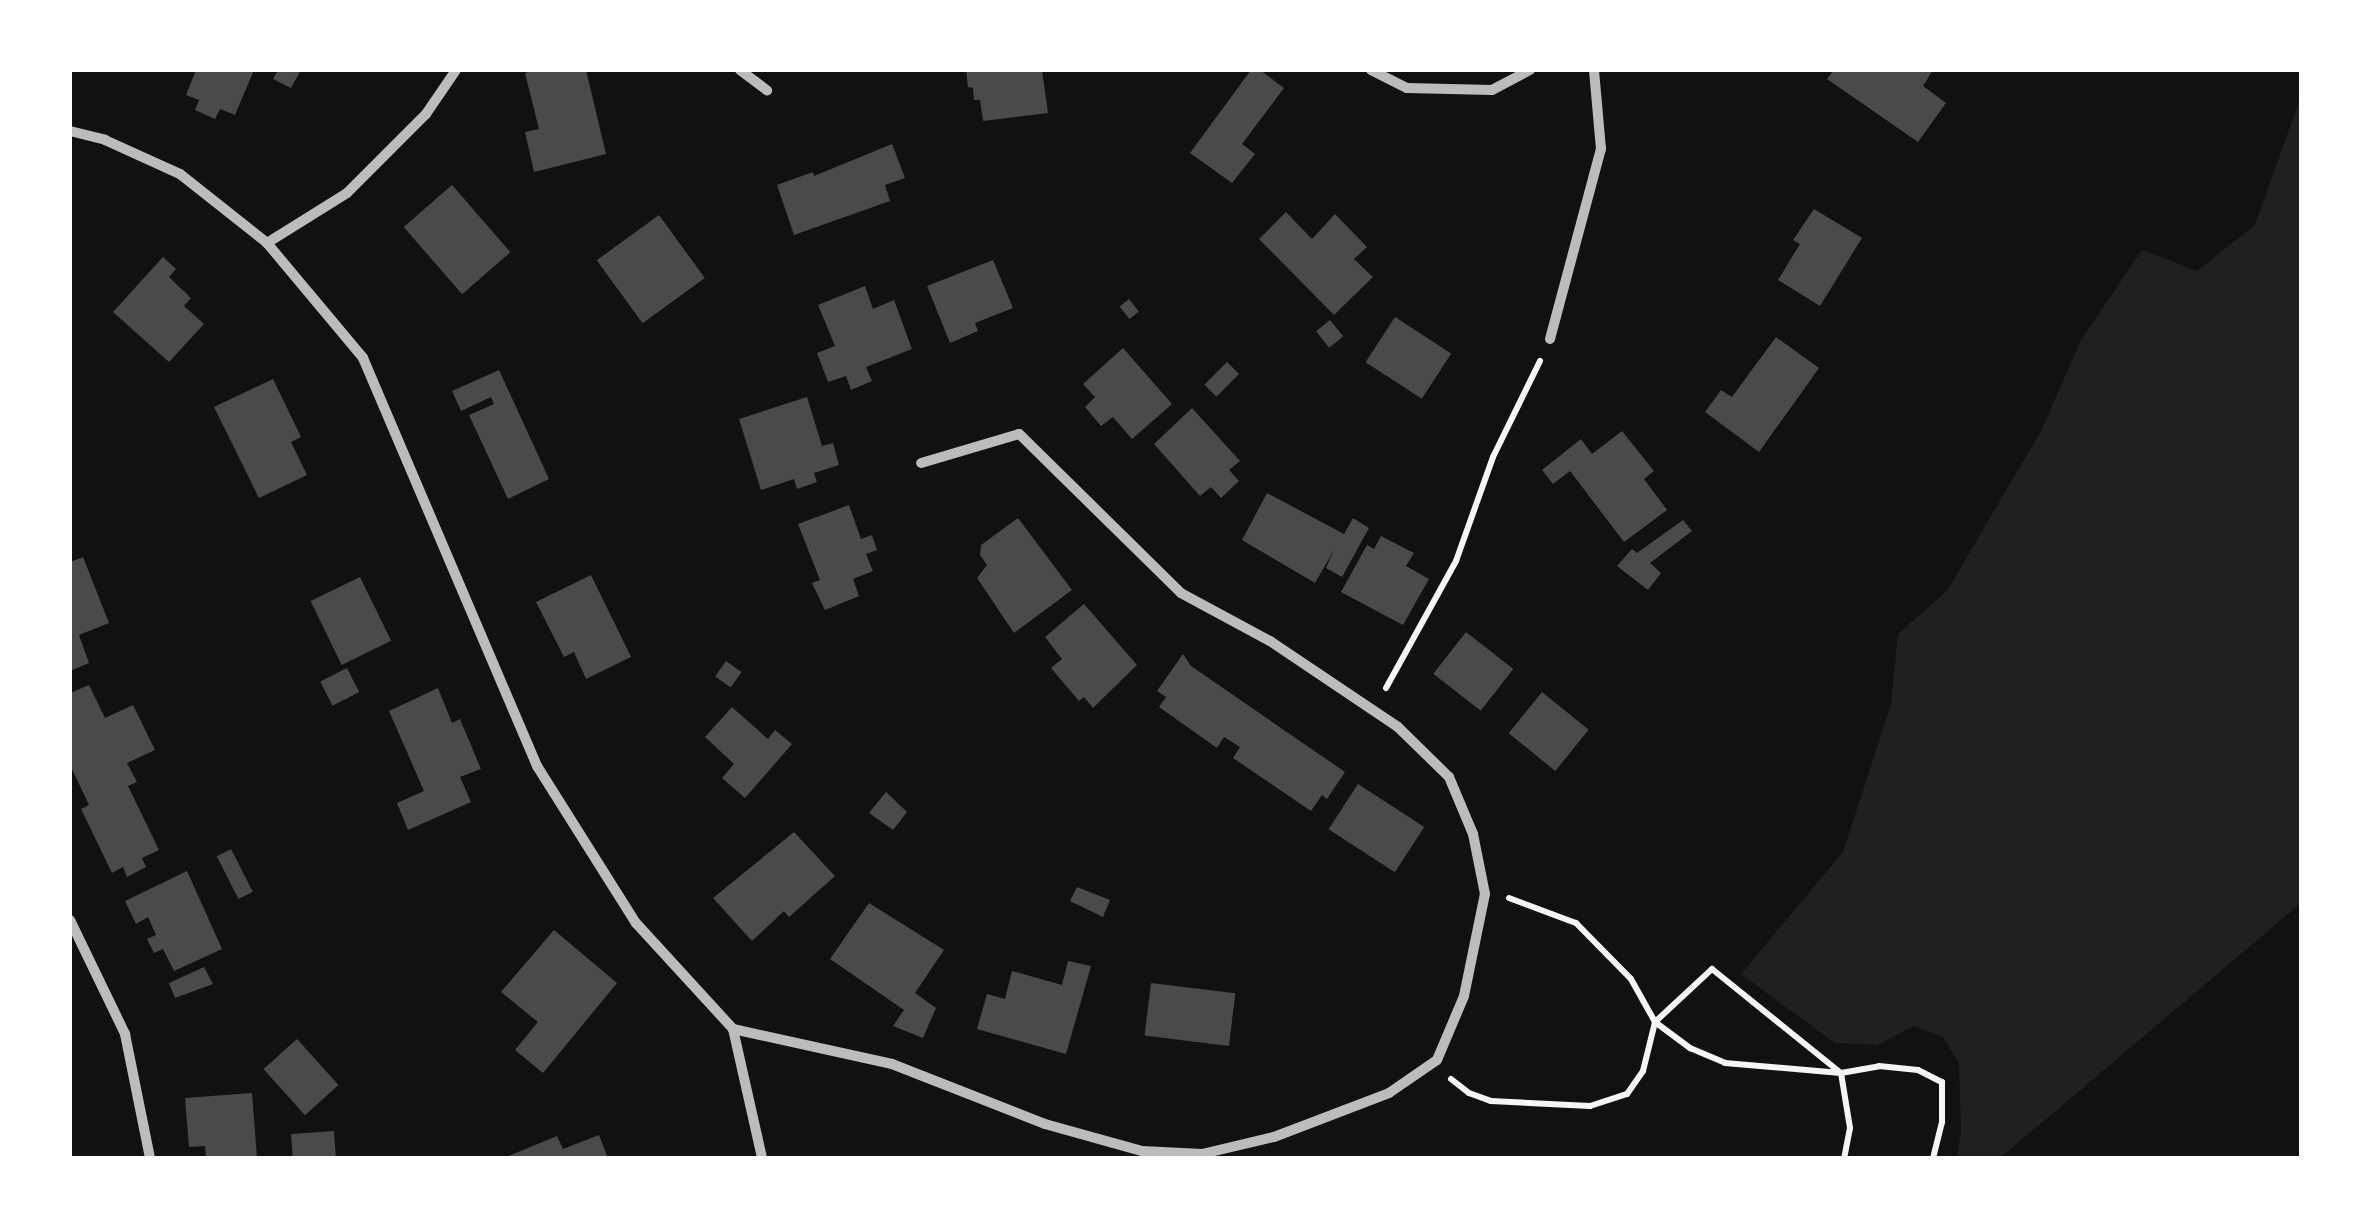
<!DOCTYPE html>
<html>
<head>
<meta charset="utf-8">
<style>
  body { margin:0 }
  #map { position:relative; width:2371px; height:1228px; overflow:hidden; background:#111; font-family:"Roboto Condensed",sans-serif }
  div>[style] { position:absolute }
  .green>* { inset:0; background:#202020 }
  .building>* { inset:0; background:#4a4a4a; transform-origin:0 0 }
  .path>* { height:6px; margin:-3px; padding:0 3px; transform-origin:3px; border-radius:3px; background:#f5f5f5 }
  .minor>* { height:10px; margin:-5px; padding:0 5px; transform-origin:5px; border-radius:5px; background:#bcbcbc }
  span { translate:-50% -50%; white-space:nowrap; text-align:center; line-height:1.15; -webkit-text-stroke:8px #fff; paint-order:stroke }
  .frame { position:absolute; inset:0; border:72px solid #fff; pointer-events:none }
</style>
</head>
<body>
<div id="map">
  <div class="green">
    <i style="clip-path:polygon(2301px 96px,2301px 903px,2000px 1158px,1957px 1158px,1961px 1131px,1959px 1063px,1943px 1037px,1914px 1026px,1878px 1045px,1835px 1043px,1741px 974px,1843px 852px,1891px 704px,1898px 634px,1947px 591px,2041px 431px,2081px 340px,2142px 250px,2197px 271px,2255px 225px)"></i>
  </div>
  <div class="building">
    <i style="clip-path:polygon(196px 70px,254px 70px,235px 115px,220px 109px,215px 119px,195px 110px,199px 100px,186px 95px)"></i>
    <i style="clip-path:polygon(278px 70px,301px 70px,291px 88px,273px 79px)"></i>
    <i style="clip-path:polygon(537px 70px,586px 70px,606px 154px,534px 172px,525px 132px,539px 129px,525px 73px)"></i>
    <i style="clip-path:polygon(966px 70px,1042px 70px,1048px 113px,983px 121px,980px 100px,974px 100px,973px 88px,968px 87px)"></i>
    <i style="clip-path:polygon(1251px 70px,1260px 70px,1284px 88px,1242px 144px,1255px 154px,1232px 183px,1190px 153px)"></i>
    <i style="clip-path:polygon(1834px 70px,1933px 70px,1923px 86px,1946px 103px,1918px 142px,1827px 79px)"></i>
    <i style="clip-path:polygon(892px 144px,905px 178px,885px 185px,890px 201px,794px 235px,777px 185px,813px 172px,814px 176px)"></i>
    <i style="left:452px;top:185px;width:89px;height:64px;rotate:49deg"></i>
    <i style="clip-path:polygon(1814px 209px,1862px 238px,1820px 306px,1778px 280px,1800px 244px,1793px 240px)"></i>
    <i style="clip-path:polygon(1286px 212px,1312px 239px,1335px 214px,1367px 247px,1354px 259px,1373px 277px,1334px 315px,1259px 239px)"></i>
    <i style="left:659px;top:215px;width:78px;height:77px;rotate:54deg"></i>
    <i style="clip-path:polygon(163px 257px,176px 269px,169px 277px,191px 298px,184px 306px,204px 324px,169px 362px,113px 312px)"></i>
    <i style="clip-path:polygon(993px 260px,1013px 308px,975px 323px,978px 331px,950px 343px,927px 286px)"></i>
    <i style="clip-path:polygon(865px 286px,873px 309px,894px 300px,912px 349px,866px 367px,872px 381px,851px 390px,846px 376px,828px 382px,817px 353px,835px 346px,818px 305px)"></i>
    <i style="left:1129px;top:299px;width:16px;height:12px;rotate:52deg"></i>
    <i style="left:1395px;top:317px;width:67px;height:54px;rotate:33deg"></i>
    <i style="left:1330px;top:320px;width:21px;height:18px;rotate:51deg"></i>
    <i style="clip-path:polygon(1776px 337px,1819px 368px,1759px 452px,1705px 412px,1721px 390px,1732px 397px)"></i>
    <i style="clip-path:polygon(1123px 348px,1172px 404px,1132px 439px,1113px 417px,1101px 426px,1085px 407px,1095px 397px,1083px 384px)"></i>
    <i style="left:1227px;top:362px;width:17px;height:32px;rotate:45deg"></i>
    <i style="clip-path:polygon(499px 370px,549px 479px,508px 499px,469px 415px,494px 404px,491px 397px,461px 411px,452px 391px)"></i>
    <i style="clip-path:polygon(273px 379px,301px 437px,291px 442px,307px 475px,259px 498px,214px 407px)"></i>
    <i style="clip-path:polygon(807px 397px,822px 446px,833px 443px,839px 465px,814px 473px,817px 482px,797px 489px,794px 479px,761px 490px,739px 419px)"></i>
    <i style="clip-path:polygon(1192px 408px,1240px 461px,1229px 470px,1239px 481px,1221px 498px,1211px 487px,1200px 496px,1154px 444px)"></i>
    <i style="clip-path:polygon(1622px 431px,1654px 471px,1644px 479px,1667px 510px,1624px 542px,1570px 471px,1553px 484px,1542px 470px,1581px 439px,1592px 454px)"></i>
    <i style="clip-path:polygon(1267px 493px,1344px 534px,1353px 518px,1369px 528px,1342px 577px,1326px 568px,1334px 550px,1315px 583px,1242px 540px)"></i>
    <i style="clip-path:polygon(849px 505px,861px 539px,872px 535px,877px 550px,866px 554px,873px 571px,853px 579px,859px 596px,825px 610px,812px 583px,820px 580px,798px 524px)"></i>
    <i style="clip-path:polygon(1018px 518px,1072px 590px,1014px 633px,977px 578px,987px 565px,980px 555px,981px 545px)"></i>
    <i style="clip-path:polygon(1683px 520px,1692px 531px,1650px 563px,1661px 573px,1648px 590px,1617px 566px,1632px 549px,1637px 553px)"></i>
    <i style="clip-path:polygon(1381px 536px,1414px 553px,1406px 566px,1429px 579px,1403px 625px,1341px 592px,1367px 545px,1374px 549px)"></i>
    <i style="clip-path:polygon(83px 557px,109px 623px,79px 635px,89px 663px,70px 671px,70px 562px)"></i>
    <i style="clip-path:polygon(591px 575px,631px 657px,586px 679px,574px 652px,564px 657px,536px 602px)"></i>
    <i style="left:360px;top:577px;width:71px;height:55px;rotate:64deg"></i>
    <i style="clip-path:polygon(1084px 604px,1137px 665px,1093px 708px,1084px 697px,1079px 701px,1051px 668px,1062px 659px,1045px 637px)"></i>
    <i style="left:1466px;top:632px;width:60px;height:53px;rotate:38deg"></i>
    <i style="clip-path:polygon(1183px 654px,1191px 666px,1345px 772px,1327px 799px,1322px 795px,1311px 811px,1233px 758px,1240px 747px,1224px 737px,1217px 748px,1159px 707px,1166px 697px,1157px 691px)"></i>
    <i style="left:726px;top:661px;width:19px;height:19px;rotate:35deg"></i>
    <i style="left:347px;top:668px;width:27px;height:30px;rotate:63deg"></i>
    <i style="clip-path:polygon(89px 685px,105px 718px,133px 705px,155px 750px,127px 763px,137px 782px,128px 786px,159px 850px,142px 858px,146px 867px,127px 877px,123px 867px,112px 873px,81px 809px,89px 805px,70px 765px,70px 693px)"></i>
    <i style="clip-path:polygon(438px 688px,452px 723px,460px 719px,481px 769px,460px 777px,471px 802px,408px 830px,397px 803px,424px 791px,389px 711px)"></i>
    <i style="left:1542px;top:692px;width:60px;height:53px;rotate:39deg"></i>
    <i style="clip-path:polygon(732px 707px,768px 739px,775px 730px,792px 744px,745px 798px,722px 778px,734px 764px,705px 737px)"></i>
    <i style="left:1358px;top:784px;width:79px;height:54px;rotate:33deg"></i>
    <i style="clip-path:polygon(886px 792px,907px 812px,893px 830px,869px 813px)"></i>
    <i style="clip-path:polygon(794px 832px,835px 876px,789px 917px,784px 911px,752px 941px,713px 898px)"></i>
    <i style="left:231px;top:849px;width:48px;height:16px;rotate:63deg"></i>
    <i style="clip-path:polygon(187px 871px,222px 949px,174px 971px,163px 949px,154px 953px,147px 939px,156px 935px,148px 917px,136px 924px,125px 901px)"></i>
    <i style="clip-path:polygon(1077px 887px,1110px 900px,1103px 917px,1070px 901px)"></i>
    <i style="clip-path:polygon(869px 903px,944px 950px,915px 993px,936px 1008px,923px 1038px,893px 1026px,904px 1010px,830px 959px)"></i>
    <i style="clip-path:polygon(554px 930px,617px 983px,543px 1073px,515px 1050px,538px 1022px,501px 992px)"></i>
    <i style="clip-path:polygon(1068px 961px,1091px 966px,1066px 1054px,977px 1029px,987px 994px,1005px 999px,1012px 971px,1062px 985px)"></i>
    <i style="clip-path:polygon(204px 967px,213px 984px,175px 998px,169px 983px)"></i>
    <i style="left:1151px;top:983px;width:85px;height:53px;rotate:7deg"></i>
    <i style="left:297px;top:1039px;width:62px;height:45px;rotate:48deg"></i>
    <i style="clip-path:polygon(252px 1093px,257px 1158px,206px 1158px,205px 1146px,189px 1147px,185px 1098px)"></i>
    <i style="left:334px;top:1131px;width:27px;height:43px;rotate:86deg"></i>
    <i style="clip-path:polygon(599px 1135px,608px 1158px,504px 1158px,557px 1136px,563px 1149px)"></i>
  </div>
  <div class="path">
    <i style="left:1386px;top:688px;width:145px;rotate:-61.1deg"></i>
    <i style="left:1456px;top:561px;width:110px;rotate:-70.4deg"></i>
    <i style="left:1493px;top:457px;width:107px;rotate:-63.9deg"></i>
    <i style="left:1509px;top:898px;width:72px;rotate:20.5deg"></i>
    <i style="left:1576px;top:923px;width:78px;rotate:45.5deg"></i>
    <i style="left:1631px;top:979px;width:49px;rotate:60.8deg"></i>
    <i style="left:1655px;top:1022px;width:44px;rotate:36.6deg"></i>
    <i style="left:1690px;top:1048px;width:38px;rotate:23deg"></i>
    <i style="left:1725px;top:1063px;width:116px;rotate:4.9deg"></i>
    <i style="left:1841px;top:1073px;width:56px;rotate:80.7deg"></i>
    <i style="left:1850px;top:1128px;width:31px;rotate:101deg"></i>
    <i style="left:1451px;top:1079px;width:23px;rotate:38deg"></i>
    <i style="left:1469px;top:1093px;width:23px;rotate:20deg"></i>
    <i style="left:1491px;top:1101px;width:99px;rotate:2.9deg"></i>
    <i style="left:1590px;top:1106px;width:39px;rotate:-18deg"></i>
    <i style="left:1627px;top:1094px;width:28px;rotate:-55deg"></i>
    <i style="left:1643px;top:1071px;width:50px;rotate:-76.2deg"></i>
    <i style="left:1655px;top:1022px;width:78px;rotate:-42.9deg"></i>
    <i style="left:1712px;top:969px;width:166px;rotate:38.9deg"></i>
    <i style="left:1841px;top:1073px;width:39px;rotate:-10deg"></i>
    <i style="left:1879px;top:1066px;width:39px;rotate:6deg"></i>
    <i style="left:1918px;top:1070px;width:27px;rotate:27deg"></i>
    <i style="left:1942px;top:1082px;width:40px;rotate:90deg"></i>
    <i style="left:1942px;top:1122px;width:37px;rotate:104deg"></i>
  </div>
  <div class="minor">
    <i style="left:740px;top:70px;width:34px;rotate:37deg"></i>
    <i style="left:1371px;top:70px;width:40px;rotate:26.6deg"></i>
    <i style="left:1407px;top:88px;width:85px;rotate:1.3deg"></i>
    <i style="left:1492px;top:90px;width:43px;rotate:-27.8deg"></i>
    <i style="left:70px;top:131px;width:36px;rotate:14deg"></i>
    <i style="left:105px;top:140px;width:82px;rotate:24.4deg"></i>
    <i style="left:180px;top:174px;width:111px;rotate:38.4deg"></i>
    <i style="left:267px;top:243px;width:150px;rotate:50.1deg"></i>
    <i style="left:363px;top:358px;width:444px;rotate:66.9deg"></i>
    <i style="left:537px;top:766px;width:186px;rotate:57.8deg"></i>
    <i style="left:636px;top:923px;width:144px;rotate:47.5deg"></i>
    <i style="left:733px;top:1029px;width:132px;rotate:77.3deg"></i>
    <i style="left:267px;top:243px;width:94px;rotate:-32deg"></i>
    <i style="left:347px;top:193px;width:112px;rotate:-45deg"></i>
    <i style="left:426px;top:114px;width:53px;rotate:-55.7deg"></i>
    <i style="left:1550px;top:339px;width:197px;rotate:-75deg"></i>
    <i style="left:1601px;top:149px;width:79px;rotate:-95.1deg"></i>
    <i style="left:70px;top:920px;width:127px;rotate:64.2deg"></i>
    <i style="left:125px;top:1034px;width:126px;rotate:78.6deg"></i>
    <i style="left:733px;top:1029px;width:163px;rotate:12.4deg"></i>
    <i style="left:892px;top:1064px;width:164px;rotate:21.4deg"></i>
    <i style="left:1045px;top:1124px;width:101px;rotate:15.6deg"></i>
    <i style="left:1142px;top:1151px;width:60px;rotate:2.9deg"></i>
    <i style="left:1202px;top:1154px;width:74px;rotate:-13.3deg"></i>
    <i style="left:1274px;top:1137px;width:123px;rotate:-20.9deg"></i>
    <i style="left:1389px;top:1093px;width:58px;rotate:-34.5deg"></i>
    <i style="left:1437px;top:1060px;width:69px;rotate:-67.1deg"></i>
    <i style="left:1464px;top:996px;width:104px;rotate:-78.4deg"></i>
    <i style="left:1485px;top:894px;width:61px;rotate:-101.3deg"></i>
    <i style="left:1473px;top:834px;width:62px;rotate:-112.8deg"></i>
    <i style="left:1449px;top:777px;width:71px;rotate:-135.6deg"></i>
    <i style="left:1398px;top:727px;width:154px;rotate:-146.1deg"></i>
    <i style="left:1270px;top:641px;width:101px;rotate:-151.7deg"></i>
    <i style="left:1181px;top:593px;width:227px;rotate:-135.5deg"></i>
    <i style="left:1019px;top:434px;width:102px;rotate:163.5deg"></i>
  </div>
  <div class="frame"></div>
</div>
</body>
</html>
